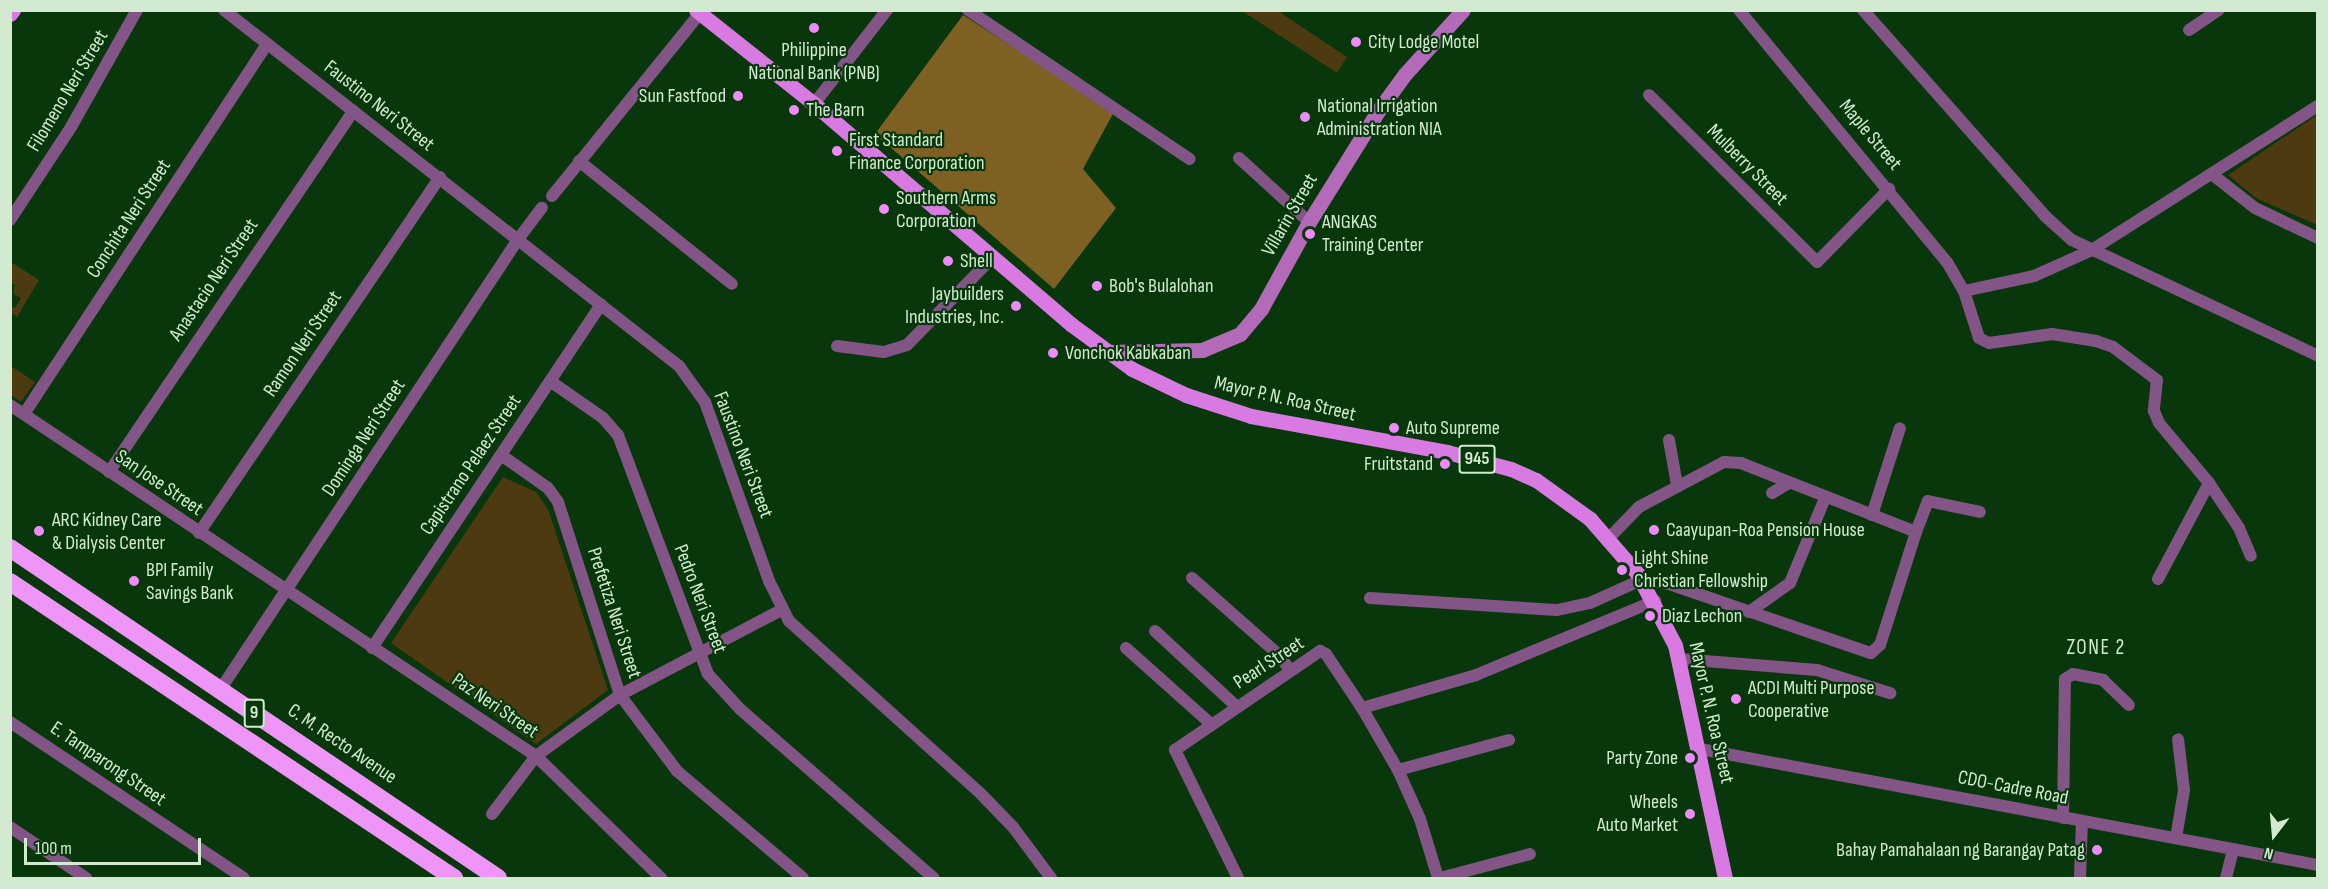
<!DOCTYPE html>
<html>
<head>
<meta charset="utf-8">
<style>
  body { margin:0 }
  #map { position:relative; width:2328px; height:889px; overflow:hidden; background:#07370a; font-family:"Sofia Sans Condensed",sans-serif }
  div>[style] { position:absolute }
  .green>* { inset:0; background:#4d3a10 }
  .forest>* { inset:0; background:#7d6022 }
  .street>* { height:12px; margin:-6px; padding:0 6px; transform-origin:6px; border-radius:6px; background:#835587 }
  .secondary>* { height:15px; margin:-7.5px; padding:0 7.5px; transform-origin:7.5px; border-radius:7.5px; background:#b36ab9 }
  .primary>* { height:15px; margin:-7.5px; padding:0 7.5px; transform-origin:7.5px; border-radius:7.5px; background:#d87ae1 }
  .highway>* { height:18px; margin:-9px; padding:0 9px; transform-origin:9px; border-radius:9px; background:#ee95f7 }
  .dots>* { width:16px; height:16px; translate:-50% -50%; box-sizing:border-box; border:3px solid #07370a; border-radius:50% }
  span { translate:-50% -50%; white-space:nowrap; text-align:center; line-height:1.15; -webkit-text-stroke:4.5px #07370a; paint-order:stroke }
  .shield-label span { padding:2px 4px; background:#07370a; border:2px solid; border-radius:4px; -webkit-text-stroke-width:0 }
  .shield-label { font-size:18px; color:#d1ead0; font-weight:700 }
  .poi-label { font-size:20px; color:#d1ead0 }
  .left { translate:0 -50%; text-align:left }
  .right { translate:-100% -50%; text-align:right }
  .street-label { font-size:20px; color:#d1ead0 }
  .neighbourhood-label { font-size:21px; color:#d1ead0; letter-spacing:1.5px }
  .frame { position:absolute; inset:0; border:12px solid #d1ead0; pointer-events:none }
  .north { position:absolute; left:2244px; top:805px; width:60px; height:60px; -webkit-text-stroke:4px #07370a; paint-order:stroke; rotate:196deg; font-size:16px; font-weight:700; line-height:24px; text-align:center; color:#d1ead0 }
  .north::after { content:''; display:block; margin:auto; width:21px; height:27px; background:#d1ead0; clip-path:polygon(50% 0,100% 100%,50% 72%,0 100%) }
  .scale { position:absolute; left:24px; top:838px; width:177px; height:27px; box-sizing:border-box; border:3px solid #d1ead0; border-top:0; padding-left:8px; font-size:18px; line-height:21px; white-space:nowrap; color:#d1ead0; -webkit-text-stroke:4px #07370a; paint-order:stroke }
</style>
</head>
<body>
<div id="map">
  <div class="green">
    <i style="clip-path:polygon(1242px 11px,1278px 11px,1347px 57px,1337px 73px)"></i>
    <i style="clip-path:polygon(2317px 115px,2317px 225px,2256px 198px,2228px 175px)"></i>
    <i style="clip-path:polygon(11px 262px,39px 280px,17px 317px,11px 313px,11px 306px,15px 308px,21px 298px,13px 293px,15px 284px,11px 284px)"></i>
    <i style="clip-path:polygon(11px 366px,35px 382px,21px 402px,11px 395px)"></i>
    <i style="clip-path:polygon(503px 477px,536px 492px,548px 509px,608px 690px,536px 744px,391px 643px)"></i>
  </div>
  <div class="forest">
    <i style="clip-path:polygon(963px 15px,1114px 112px,1083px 169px,1116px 208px,1054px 289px,875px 134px)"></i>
  </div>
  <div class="street">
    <i style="left:224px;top:10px;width:578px;rotate:38.04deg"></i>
    <i style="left:679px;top:366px;width:44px;rotate:54.2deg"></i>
    <i style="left:705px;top:402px;width:190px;rotate:70.3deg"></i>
    <i style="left:769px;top:581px;width:45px;rotate:63.4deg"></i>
    <i style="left:789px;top:621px;width:258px;rotate:42deg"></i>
    <i style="left:981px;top:794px;width:46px;rotate:45.9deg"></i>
    <i style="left:1013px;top:827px;width:64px;rotate:53.3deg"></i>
    <i style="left:968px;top:10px;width:267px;rotate:33.9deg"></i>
    <i style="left:1739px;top:10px;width:327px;rotate:50.5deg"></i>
    <i style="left:1947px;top:262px;width:34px;rotate:60deg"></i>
    <i style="left:1964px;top:291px;width:49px;rotate:72.3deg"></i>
    <i style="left:1979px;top:338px;width:11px;rotate:27deg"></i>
    <i style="left:1989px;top:343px;width:64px;rotate:-8.1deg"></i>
    <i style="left:2052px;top:334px;width:45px;rotate:9deg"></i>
    <i style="left:2096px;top:341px;width:18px;rotate:19deg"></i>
    <i style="left:2113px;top:347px;width:55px;rotate:36.9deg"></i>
    <i style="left:2157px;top:380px;width:31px;rotate:96deg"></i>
    <i style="left:2154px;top:411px;width:13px;rotate:67deg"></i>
    <i style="left:2159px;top:423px;width:78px;rotate:50.2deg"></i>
    <i style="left:2209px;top:483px;width:54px;rotate:56.3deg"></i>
    <i style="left:2239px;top:528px;width:30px;rotate:67deg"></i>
    <i style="left:1863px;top:10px;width:275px;rotate:48.5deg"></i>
    <i style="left:2045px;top:216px;width:36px;rotate:42deg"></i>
    <i style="left:2072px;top:240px;width:272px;rotate:25.2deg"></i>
    <i style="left:2189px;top:30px;width:36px;rotate:-34deg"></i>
    <i style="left:1649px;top:95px;width:237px;rotate:44.8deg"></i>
    <i style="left:1817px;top:262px;width:103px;rotate:-45.4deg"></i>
    <i style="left:814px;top:104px;width:119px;rotate:-52.2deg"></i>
    <i style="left:1239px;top:158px;width:95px;rotate:42.4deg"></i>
    <i style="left:579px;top:161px;width:196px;rotate:38.8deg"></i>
    <i style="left:2213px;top:175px;width:53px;rotate:38.2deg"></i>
    <i style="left:2255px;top:208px;width:70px;rotate:25.5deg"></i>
    <i style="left:552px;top:196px;width:235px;rotate:-51deg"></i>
    <i style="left:10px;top:220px;width:111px;rotate:-56.7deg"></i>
    <i style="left:71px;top:127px;width:134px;rotate:-60.6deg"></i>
    <i style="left:1964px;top:291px;width:72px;rotate:-12.1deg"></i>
    <i style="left:2034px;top:276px;width:61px;rotate:-24.1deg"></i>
    <i style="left:2090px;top:251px;width:270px;rotate:-32.5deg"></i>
    <i style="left:837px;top:346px;width:47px;rotate:7.3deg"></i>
    <i style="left:884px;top:352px;width:24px;rotate:-17deg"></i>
    <i style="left:907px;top:345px;width:123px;rotate:-45.7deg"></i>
    <i style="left:550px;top:381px;width:65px;rotate:34.9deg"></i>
    <i style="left:603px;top:418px;width:23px;rotate:49deg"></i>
    <i style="left:618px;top:435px;width:255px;rotate:69.4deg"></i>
    <i style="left:708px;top:674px;width:47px;rotate:47.6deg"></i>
    <i style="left:740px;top:709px;width:257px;rotate:41.1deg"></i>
    <i style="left:10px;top:405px;width:632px;rotate:33.72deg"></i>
    <i style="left:536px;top:756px;width:175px;rotate:44.3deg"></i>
    <i style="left:24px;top:414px;width:443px;rotate:-56.7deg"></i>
    <i style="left:1669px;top:440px;width:46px;rotate:79.9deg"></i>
    <i style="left:501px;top:455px;width:57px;rotate:35.1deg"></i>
    <i style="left:548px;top:488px;width:17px;rotate:54deg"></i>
    <i style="left:558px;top:502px;width:203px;rotate:72.2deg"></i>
    <i style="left:620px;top:695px;width:95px;rotate:53.1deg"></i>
    <i style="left:677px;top:771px;width:165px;rotate:40.3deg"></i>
    <i style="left:109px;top:472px;width:436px;rotate:-55.9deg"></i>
    <i style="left:1772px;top:493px;width:17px;rotate:-31deg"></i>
    <i style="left:1872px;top:515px;width:91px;rotate:-72.2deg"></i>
    <i style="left:1916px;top:532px;width:33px;rotate:-69deg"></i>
    <i style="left:1928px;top:501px;width:53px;rotate:11.9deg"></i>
    <i style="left:199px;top:533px;width:430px;rotate:-55.9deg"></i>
    <i style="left:1192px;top:578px;width:115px;rotate:41.5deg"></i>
    <i style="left:1278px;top:654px;width:20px;rotate:53deg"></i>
    <i style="left:2158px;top:579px;width:109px;rotate:-62deg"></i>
    <i style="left:1370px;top:598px;width:187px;rotate:3.7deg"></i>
    <i style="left:1557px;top:610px;width:34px;rotate:-12deg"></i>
    <i style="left:1590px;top:603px;width:56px;rotate:-24.3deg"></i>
    <i style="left:1641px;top:580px;width:28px;rotate:8deg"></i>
    <i style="left:1669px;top:584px;width:213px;rotate:18.9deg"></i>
    <i style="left:1871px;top:653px;width:12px;rotate:-42deg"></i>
    <i style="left:1880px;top:645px;width:119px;rotate:-72.3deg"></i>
    <i style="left:1916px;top:532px;width:188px;rotate:-158.5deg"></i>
    <i style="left:1741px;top:463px;width:17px;rotate:-177deg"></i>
    <i style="left:1724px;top:462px;width:96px;rotate:152.1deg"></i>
    <i style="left:1639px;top:507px;width:45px;rotate:134.1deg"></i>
    <i style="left:1749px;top:612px;width:50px;rotate:-35.3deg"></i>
    <i style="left:1790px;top:583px;width:92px;rotate:-67.6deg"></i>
    <i style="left:1155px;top:631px;width:112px;rotate:42.8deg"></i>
    <i style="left:372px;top:648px;width:413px;rotate:-56.3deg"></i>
    <i style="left:1126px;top:648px;width:115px;rotate:41.8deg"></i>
    <i style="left:1680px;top:659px;width:137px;rotate:4.6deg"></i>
    <i style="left:1817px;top:670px;width:77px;rotate:17.5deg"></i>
    <i style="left:220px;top:690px;width:542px;rotate:-56.52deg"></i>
    <i style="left:519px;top:238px;width:38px;rotate:-53deg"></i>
    <i style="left:1362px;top:708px;width:119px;rotate:-16.1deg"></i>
    <i style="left:1476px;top:675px;width:194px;rotate:-22.5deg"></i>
    <i style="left:10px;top:722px;width:281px;rotate:33.7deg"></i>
    <i style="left:1700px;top:749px;width:629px;rotate:10.63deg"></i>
    <i style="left:1398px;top:770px;width:115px;rotate:-15.1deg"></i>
    <i style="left:492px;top:814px;width:73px;rotate:-52.8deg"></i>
    <i style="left:536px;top:756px;width:104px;rotate:-36deg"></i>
    <i style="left:620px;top:695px;width:182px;rotate:-27.8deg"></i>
    <i style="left:2063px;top:818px;width:139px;rotate:-89.2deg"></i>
    <i style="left:2065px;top:679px;width:9px;rotate:-32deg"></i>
    <i style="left:2073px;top:674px;width:31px;rotate:11deg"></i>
    <i style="left:2103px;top:680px;width:36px;rotate:44deg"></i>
    <i style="left:10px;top:827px;width:92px;rotate:33.9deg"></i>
    <i style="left:2176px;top:838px;width:49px;rotate:-80.5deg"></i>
    <i style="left:2184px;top:790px;width:51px;rotate:-96.7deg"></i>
    <i style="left:1238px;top:878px;width:143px;rotate:-116.2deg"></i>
    <i style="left:1175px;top:750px;width:176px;rotate:-34.3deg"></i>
    <i style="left:1320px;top:651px;width:7px;rotate:27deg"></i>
    <i style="left:1326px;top:654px;width:65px;rotate:56.3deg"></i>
    <i style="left:1362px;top:708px;width:72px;rotate:59.9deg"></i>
    <i style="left:1398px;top:770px;width:54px;rotate:65.8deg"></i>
    <i style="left:1420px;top:819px;width:62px;rotate:73deg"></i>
    <i style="left:1440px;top:878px;width:93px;rotate:-14.9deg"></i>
    <i style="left:2080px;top:878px;width:56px;rotate:-88deg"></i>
    <i style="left:2226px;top:878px;width:30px;rotate:-76deg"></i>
  </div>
  <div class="secondary">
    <i style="left:1106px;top:352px;width:96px;rotate:-1.2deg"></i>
    <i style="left:1202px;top:350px;width:41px;rotate:-22.8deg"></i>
    <i style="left:1240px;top:334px;width:33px;rotate:-50deg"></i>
    <i style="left:1261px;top:309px;width:99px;rotate:-61.1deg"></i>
    <i style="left:1309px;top:222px;width:131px;rotate:-58.1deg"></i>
    <i style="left:1378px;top:111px;width:46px;rotate:-53.9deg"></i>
    <i style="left:1405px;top:74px;width:86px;rotate:-47.8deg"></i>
  </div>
  <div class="primary">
    <i style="left:696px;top:10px;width:151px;rotate:38.5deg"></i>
    <i style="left:814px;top:104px;width:340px;rotate:40.6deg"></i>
    <i style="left:1072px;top:325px;width:74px;rotate:36.3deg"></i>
    <i style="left:1132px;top:369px;width:60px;rotate:25.7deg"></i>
    <i style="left:1186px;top:395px;width:68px;rotate:17.9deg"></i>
    <i style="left:1251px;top:416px;width:199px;rotate:10.4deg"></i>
    <i style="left:1447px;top:452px;width:66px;rotate:14.9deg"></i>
    <i style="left:1511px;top:469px;width:27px;rotate:24deg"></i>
    <i style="left:1536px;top:480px;width:67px;rotate:35.8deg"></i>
    <i style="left:1590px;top:519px;width:72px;rotate:49deg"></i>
    <i style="left:1637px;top:573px;width:81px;rotate:62.2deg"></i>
    <i style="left:1675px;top:645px;width:238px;rotate:77.9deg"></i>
    <i style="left:10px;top:14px;width:5px;rotate:-53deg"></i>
  </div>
  <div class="highway">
    <i style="left:10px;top:548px;width:589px;rotate:34.07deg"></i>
    <i style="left:10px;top:582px;width:534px;rotate:33.69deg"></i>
  </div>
  <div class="dots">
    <i style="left:814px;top:28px;background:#ee8bf8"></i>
    <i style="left:1356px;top:42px;background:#ee8bf8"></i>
    <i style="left:738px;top:96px;background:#ee8bf8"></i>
    <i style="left:794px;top:110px;background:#ee8bf8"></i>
    <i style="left:1305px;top:117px;background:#ee8bf8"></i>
    <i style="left:837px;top:151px;background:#ee8bf8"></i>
    <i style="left:884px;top:209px;background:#ee8bf8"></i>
    <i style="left:1310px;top:234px;background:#ee8bf8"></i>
    <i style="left:948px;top:261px;background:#ee8bf8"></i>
    <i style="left:1097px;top:286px;background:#ee8bf8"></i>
    <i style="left:1016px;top:306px;background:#ee8bf8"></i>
    <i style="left:1053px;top:353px;background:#ee8bf8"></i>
    <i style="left:1394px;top:428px;background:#ee8bf8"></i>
    <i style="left:1445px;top:464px;background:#ee8bf8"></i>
    <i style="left:1654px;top:530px;background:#ee8bf8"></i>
    <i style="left:39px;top:531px;background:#ee8bf8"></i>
    <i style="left:1622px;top:570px;background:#ee8bf8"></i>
    <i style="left:134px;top:581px;background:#ee8bf8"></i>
    <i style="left:1650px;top:616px;background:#ee8bf8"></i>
    <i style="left:1736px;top:699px;background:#ee8bf8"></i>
    <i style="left:1690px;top:758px;background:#ee8bf8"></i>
    <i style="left:1690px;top:814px;background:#ee8bf8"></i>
    <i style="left:2097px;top:850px;background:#ee8bf8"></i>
  </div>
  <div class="shield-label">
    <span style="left:1477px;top:459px">945</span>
    <span style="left:254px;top:713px">9</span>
  </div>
  <div class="poi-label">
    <span class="left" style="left:1368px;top:42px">City Lodge Motel</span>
    <span style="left:814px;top:62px">Philippine<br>National Bank (PNB)</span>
    <span class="right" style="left:726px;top:96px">Sun Fastfood</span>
    <span class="left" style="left:1317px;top:118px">National Irrigation<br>Administration NIA</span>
    <span class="left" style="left:806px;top:110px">The Barn</span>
    <span class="left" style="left:849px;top:152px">First Standard<br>Finance Corporation</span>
    <span class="left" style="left:896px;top:210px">Southern Arms<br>Corporation</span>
    <span class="left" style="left:1322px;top:234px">ANGKAS<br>Training Center</span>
    <span class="left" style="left:960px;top:261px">Shell</span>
    <span class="left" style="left:1109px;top:286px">Bob's Bulalohan</span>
    <span class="right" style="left:1004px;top:306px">Jaybuilders<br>Industries, Inc.</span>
    <span class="left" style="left:1065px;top:353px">Vonchok Kabkaban</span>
    <span class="left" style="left:1406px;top:428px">Auto Supreme</span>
    <span class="right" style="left:1433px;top:464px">Fruitstand</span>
    <span class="left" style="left:52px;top:532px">ARC Kidney Care<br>&amp; Dialysis Center</span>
    <span class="left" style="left:1666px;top:530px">Caayupan-Roa Pension House</span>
    <span class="left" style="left:1634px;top:570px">Light Shine<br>Christian Fellowship</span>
    <span class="left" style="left:146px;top:582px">BPI Family<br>Savings Bank</span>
    <span class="left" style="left:1662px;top:616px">Diaz Lechon</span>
    <span class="left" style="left:1748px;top:700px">ACDI Multi Purpose<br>Cooperative</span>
    <span class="right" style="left:1678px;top:758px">Party Zone</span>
    <span class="right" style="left:1678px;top:814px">Wheels<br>Auto Market</span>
    <span class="right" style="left:2085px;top:850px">Bahay Pamahalaan ng Barangay Patag</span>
  </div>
  <div class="street-label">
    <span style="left:68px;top:91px;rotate:-59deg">Filomeno Neri Street</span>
    <span style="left:379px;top:106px;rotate:38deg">Faustino Neri Street</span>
    <span style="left:1870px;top:135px;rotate:50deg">Maple Street</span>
    <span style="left:1747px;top:165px;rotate:45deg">Mulberry Street</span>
    <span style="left:1290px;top:215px;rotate:-60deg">Villarin Street</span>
    <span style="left:129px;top:219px;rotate:-57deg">Conchita Neri Street</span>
    <span style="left:214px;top:280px;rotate:-56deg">Anastacio Neri Street</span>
    <span style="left:303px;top:344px;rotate:-56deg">Ramon Neri Street</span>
    <span style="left:1285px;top:399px;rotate:13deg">Mayor P. N. Roa Street</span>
    <span style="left:364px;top:438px;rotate:-57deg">Dominga Neri Street</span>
    <span style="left:743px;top:455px;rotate:69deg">Faustino Neri Street</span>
    <span style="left:471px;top:465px;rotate:-56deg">Capistrano Pelaez Street</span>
    <span style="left:159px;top:483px;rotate:34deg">San Jose Street</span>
    <span style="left:700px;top:599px;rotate:69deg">Pedro Neri Street</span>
    <span style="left:614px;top:613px;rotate:72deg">Prefetiza Neri Street</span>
    <span style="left:1269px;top:663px;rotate:-33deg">Pearl Street</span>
    <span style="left:495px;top:706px;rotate:34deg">Paz Neri Street</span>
    <span style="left:1711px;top:713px;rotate:77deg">Mayor P. N. Roa Street</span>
    <span style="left:342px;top:744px;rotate:34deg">C. M. Recto Avenue</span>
    <span style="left:108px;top:764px;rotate:34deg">E. Tamparong Street</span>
    <span style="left:2013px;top:788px;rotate:11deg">CDO-Cadre Road</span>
  </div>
  <div class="neighbourhood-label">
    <span style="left:2096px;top:648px">ZONE 2</span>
  </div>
  <div class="frame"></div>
  <div class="north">N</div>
  <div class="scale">100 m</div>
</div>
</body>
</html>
